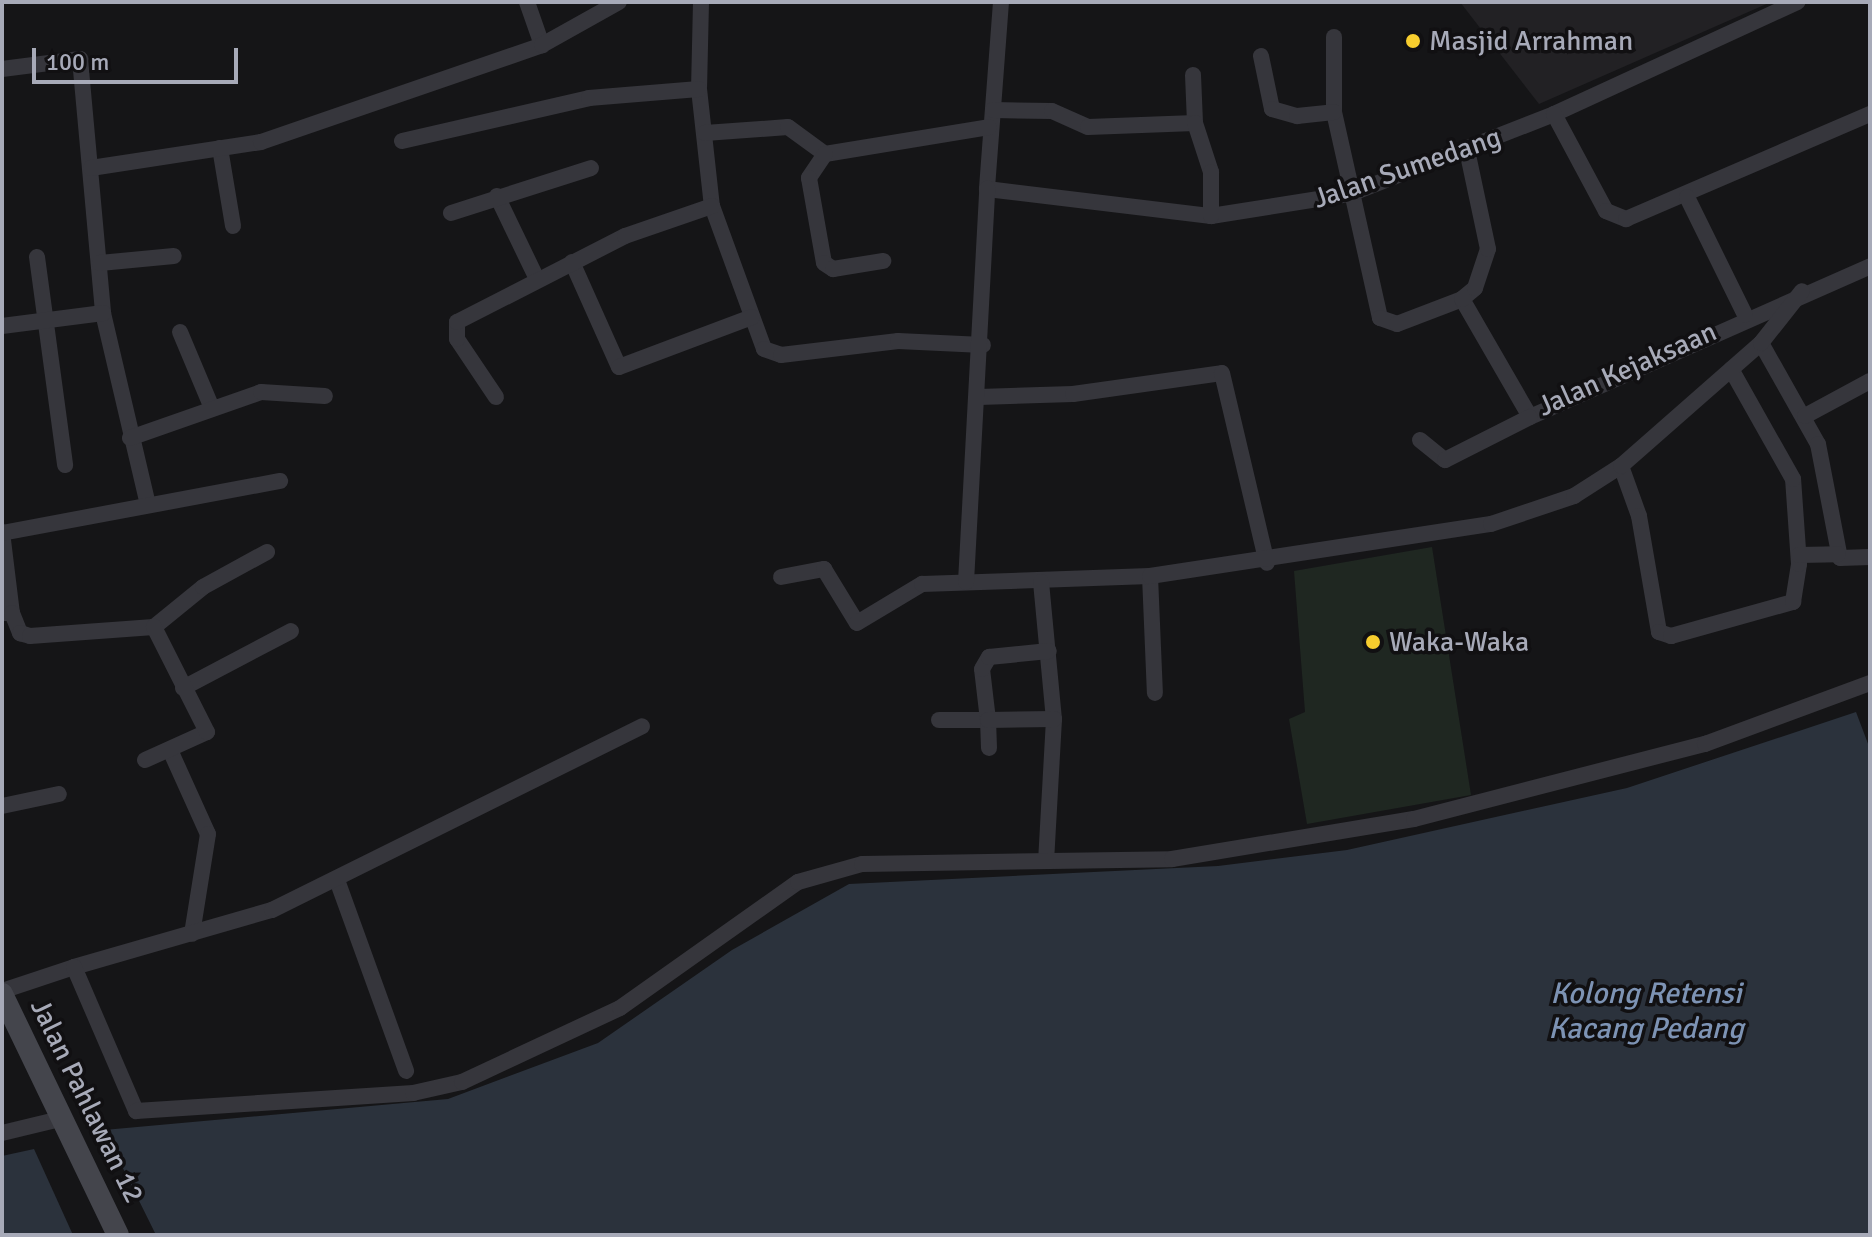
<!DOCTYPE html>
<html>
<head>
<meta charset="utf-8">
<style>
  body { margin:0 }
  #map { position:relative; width:1872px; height:1237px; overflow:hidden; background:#151517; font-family:Signika,sans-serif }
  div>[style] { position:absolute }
  .built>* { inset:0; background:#222124 }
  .green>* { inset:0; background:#1f2721 }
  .water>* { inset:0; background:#2b323c }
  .minor>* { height:16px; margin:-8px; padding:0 8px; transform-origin:8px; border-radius:8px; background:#36363c }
  .secondary>* { height:22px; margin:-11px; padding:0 11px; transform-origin:11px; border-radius:11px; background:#44454c }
  .dots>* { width:22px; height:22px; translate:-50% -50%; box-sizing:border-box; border:4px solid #111012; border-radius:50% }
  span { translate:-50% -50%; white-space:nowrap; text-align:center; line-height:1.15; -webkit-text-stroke:7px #111012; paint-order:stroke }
  .poi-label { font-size:28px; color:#a7aab8 }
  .left { translate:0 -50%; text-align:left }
  .street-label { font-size:28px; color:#a7aab8 }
  .water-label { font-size:30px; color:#7d93b4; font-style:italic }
  .frame { position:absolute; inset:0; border:4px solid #a7aab8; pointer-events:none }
  .scale { position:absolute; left:32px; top:48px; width:206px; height:36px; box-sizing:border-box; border:4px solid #a7aab8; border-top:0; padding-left:10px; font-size:24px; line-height:28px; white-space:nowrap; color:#a7aab8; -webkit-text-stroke:6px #111012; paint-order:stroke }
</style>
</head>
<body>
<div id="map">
  <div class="built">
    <i style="clip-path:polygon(1460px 2px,1771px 2px,1539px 104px)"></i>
  </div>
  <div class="green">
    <i style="clip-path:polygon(1432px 547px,1471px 795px,1307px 824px,1289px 719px,1305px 712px,1294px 571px)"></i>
  </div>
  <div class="water">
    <i style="clip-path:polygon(1856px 712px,1870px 749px,1870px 1235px,156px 1235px,104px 1130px,448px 1099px,598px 1043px,732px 950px,849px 884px,1218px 866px,1347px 850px,1627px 788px)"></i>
    <i style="clip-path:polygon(34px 1149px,73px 1235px,2px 1235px,2px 1156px)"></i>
  </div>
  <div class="minor">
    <i style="left:527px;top:2px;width:46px;rotate:70.8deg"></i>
    <i style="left:701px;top:2px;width:87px;rotate:91.3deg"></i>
    <i style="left:699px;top:89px;width:118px;rotate:83.7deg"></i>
    <i style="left:712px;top:206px;width:152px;rotate:70deg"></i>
    <i style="left:764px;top:349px;width:18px;rotate:19deg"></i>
    <i style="left:781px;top:355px;width:118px;rotate:-6.8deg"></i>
    <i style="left:898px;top:341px;width:85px;rotate:2.7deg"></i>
    <i style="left:1001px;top:2px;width:188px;rotate:94.3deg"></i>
    <i style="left:987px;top:189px;width:226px;rotate:6.9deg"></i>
    <i style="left:1211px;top:216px;width:141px;rotate:-9deg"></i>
    <i style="left:1350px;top:194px;width:219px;rotate:-21.4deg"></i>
    <i style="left:1554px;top:114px;width:268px;rotate:-24.7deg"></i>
    <i style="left:1334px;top:37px;width:75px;rotate:90deg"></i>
    <i style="left:1334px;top:112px;width:211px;rotate:77.4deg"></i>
    <i style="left:1380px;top:318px;width:18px;rotate:19deg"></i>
    <i style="left:1397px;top:324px;width:70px;rotate:-21deg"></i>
    <i style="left:1462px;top:299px;width:136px;rotate:60deg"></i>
    <i style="left:1530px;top:417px;width:372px;rotate:-23.9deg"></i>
    <i style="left:1261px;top:56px;width:54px;rotate:78.3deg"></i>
    <i style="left:1272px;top:109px;width:26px;rotate:16deg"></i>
    <i style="left:1297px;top:116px;width:37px;rotate:-6deg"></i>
    <i style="left:2px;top:69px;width:79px;rotate:-7.3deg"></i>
    <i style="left:80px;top:59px;width:255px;rotate:84.8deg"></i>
    <i style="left:103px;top:313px;width:193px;rotate:76.8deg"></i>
    <i style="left:1193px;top:75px;width:48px;rotate:87.6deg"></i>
    <i style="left:993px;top:110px;width:59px;rotate:1deg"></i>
    <i style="left:1052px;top:111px;width:39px;rotate:24deg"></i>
    <i style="left:1088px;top:127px;width:107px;rotate:-2.1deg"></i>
    <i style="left:1195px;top:123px;width:52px;rotate:71.9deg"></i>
    <i style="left:1211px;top:172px;width:44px;rotate:90deg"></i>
    <i style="left:1554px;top:114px;width:110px;rotate:61.8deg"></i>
    <i style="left:1606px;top:211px;width:22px;rotate:22deg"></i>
    <i style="left:1626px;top:219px;width:266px;rotate:-23.3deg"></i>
    <i style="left:705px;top:133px;width:83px;rotate:-4.1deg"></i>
    <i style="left:788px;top:127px;width:46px;rotate:36.1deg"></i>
    <i style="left:825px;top:154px;width:166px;rotate:-9.3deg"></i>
    <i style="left:402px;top:141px;width:192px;rotate:-12.9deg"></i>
    <i style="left:589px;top:98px;width:110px;rotate:-4.7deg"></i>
    <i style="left:220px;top:148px;width:79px;rotate:80.5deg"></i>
    <i style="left:825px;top:154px;width:29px;rotate:124deg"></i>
    <i style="left:809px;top:178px;width:86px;rotate:80deg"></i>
    <i style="left:824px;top:263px;width:11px;rotate:34deg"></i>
    <i style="left:833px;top:269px;width:51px;rotate:-9.1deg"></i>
    <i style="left:91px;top:168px;width:172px;rotate:-8.7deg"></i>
    <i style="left:261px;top:142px;width:297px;rotate:-19deg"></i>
    <i style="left:542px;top:45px;width:88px;rotate:-29.2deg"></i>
    <i style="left:497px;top:196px;width:92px;rotate:64.3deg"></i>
    <i style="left:1687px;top:197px;width:131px;rotate:63.8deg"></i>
    <i style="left:451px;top:213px;width:147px;rotate:-17.8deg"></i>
    <i style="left:37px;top:257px;width:210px;rotate:82.3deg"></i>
    <i style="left:572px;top:262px;width:115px;rotate:65.9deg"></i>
    <i style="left:619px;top:367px;width:142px;rotate:-20.6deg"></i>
    <i style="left:100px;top:263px;width:74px;rotate:-5.4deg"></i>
    <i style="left:1462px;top:299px;width:17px;rotate:-40deg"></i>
    <i style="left:1475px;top:288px;width:41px;rotate:-71.6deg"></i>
    <i style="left:1488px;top:249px;width:101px;rotate:-102deg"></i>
    <i style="left:2px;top:326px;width:102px;rotate:-7.3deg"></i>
    <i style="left:180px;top:332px;width:82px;rotate:67.2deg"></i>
    <i style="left:1761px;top:343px;width:116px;rotate:60.6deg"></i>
    <i style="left:1818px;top:444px;width:116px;rotate:79.1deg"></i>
    <i style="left:1840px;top:558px;width:30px;rotate:-2deg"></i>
    <i style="left:496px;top:397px;width:70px;rotate:-123.9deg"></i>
    <i style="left:457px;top:339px;width:17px;rotate:-90deg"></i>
    <i style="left:457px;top:322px;width:189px;rotate:-27.1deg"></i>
    <i style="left:625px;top:236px;width:92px;rotate:-19deg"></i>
    <i style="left:979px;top:397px;width:94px;rotate:-1.8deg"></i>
    <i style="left:1073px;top:394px;width:150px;rotate:-8deg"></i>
    <i style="left:1222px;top:373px;width:195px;rotate:76.7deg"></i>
    <i style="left:1805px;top:416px;width:74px;rotate:-28.3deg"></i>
    <i style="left:130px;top:438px;width:139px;rotate:-19.3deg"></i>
    <i style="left:261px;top:392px;width:64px;rotate:3.6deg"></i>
    <i style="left:1420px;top:440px;width:32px;rotate:39deg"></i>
    <i style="left:1445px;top:460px;width:95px;rotate:-26.8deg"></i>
    <i style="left:1621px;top:466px;width:53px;rotate:70.2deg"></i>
    <i style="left:1639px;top:516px;width:118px;rotate:80.2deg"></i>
    <i style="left:1659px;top:632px;width:13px;rotate:18deg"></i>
    <i style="left:1671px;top:636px;width:127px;rotate:-15.6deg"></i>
    <i style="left:1793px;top:602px;width:38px;rotate:-81deg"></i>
    <i style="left:1799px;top:564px;width:85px;rotate:-94deg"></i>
    <i style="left:1793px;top:479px;width:126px;rotate:-119.4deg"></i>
    <i style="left:2px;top:532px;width:82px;rotate:83deg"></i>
    <i style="left:2px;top:533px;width:283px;rotate:-10.6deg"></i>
    <i style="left:1799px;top:555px;width:39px;rotate:-1deg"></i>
    <i style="left:1150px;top:576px;width:117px;rotate:87.6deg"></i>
    <i style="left:781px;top:577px;width:44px;rotate:-10.5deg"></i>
    <i style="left:824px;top:569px;width:63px;rotate:58.6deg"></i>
    <i style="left:857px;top:623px;width:76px;rotate:-31deg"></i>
    <i style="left:922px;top:584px;width:228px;rotate:-2deg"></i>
    <i style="left:1150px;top:576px;width:345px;rotate:-8.7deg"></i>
    <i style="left:1491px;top:524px;width:88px;rotate:-18.6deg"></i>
    <i style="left:1574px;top:496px;width:56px;rotate:-32.6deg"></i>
    <i style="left:1621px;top:466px;width:186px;rotate:-41.3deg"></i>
    <i style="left:1761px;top:343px;width:66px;rotate:-51.7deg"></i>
    <i style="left:966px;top:582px;width:394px;rotate:-86.9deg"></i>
    <i style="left:1041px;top:582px;width:138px;rotate:84.6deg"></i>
    <i style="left:1054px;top:719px;width:141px;rotate:93.2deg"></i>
    <i style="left:2px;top:613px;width:10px"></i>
    <i style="left:12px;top:613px;width:22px;rotate:68deg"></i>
    <i style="left:20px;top:633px;width:10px;rotate:17deg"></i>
    <i style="left:30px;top:636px;width:124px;rotate:-4.2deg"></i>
    <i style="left:154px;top:627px;width:63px;rotate:-39.2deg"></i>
    <i style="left:203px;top:587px;width:73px;rotate:-28.7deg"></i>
    <i style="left:183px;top:688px;width:122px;rotate:-27.8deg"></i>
    <i style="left:939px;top:720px;width:49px"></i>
    <i style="left:988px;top:720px;width:51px;rotate:-96.7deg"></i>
    <i style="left:982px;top:669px;width:14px;rotate:-60deg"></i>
    <i style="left:989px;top:657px;width:60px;rotate:-5.7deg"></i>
    <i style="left:989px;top:748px;width:28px;rotate:-92deg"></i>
    <i style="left:988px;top:720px;width:66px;rotate:-0.9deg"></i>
    <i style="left:170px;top:750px;width:92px;rotate:65.7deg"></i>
    <i style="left:208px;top:834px;width:101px;rotate:99.1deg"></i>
    <i style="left:145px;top:760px;width:68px;rotate:-24.3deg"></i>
    <i style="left:207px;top:732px;width:118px;rotate:-116.8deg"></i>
    <i style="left:2px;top:806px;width:58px;rotate:-11.9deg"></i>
    <i style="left:337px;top:880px;width:203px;rotate:70.1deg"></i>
    <i style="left:74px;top:967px;width:206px;rotate:-16.1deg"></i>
    <i style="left:272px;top:910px;width:413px;rotate:-26.4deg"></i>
    <i style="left:2px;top:991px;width:76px;rotate:-18.4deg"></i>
    <i style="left:74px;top:967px;width:157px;rotate:66.7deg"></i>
    <i style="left:136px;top:1111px;width:278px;rotate:-3.7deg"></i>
    <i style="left:413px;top:1093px;width:50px;rotate:-12.7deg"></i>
    <i style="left:462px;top:1082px;width:174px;rotate:-25.1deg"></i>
    <i style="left:620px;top:1008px;width:218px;rotate:-35.3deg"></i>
    <i style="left:798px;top:882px;width:66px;rotate:-15.7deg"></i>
    <i style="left:862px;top:864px;width:310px;rotate:-0.9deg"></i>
    <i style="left:1172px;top:859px;width:245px;rotate:-9.4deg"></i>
    <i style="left:1414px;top:819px;width:301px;rotate:-14.5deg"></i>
    <i style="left:1705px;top:744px;width:176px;rotate:-20.3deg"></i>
    <i style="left:2px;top:1133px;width:64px;rotate:-13.6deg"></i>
  </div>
  <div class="secondary">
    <i style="left:2px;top:994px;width:267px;rotate:64.3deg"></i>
  </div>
  <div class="dots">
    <i style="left:1413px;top:41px;background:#f7cd2e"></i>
    <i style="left:1373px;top:642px;background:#f7cd2e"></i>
  </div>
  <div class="poi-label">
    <span class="left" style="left:1429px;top:41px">Masjid Arrahman</span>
    <span class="left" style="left:1389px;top:642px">Waka-Waka</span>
  </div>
  <div class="street-label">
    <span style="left:1407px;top:168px;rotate:-19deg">Jalan Sumedang</span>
    <span style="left:1627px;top:369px;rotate:-24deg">Jalan Kejaksaan</span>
    <span style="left:87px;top:1101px;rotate:64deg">Jalan Pahlawan 12</span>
  </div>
  <div class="water-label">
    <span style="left:1646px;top:1011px">Kolong Retensi<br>Kacang Pedang</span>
  </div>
  <div class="frame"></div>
  <div class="scale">100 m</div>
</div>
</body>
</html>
